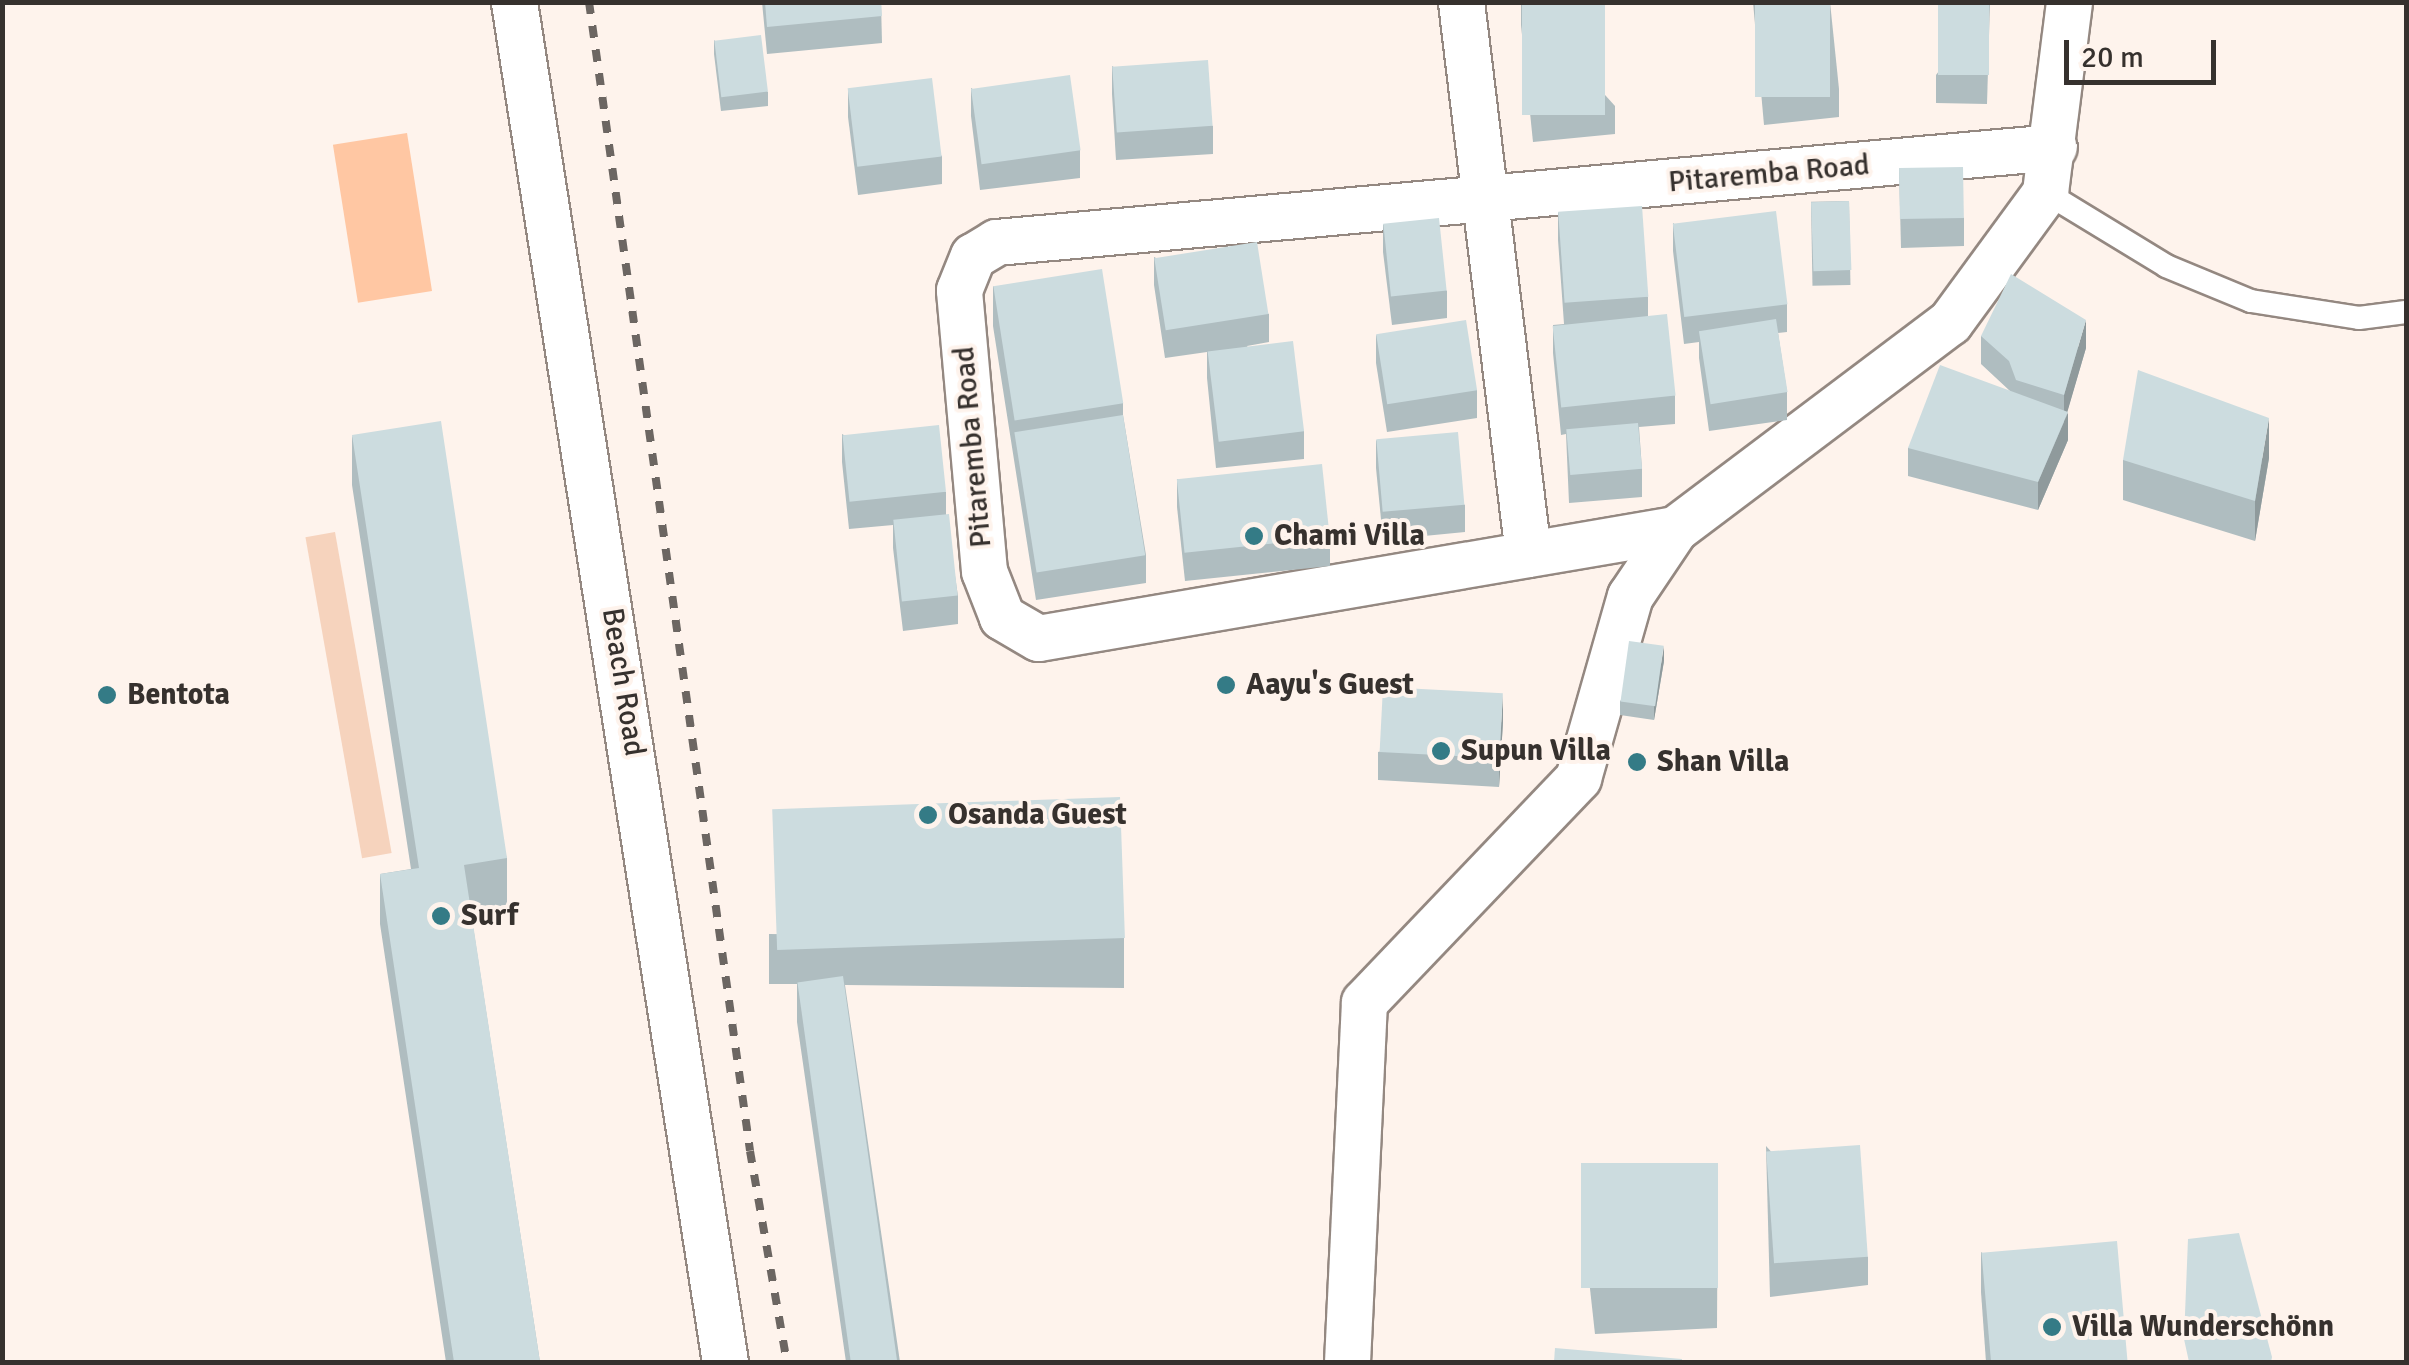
<!DOCTYPE html>
<html>
<head>
<meta charset="utf-8">
<style>
  body { margin:0 }
  #map { position:relative; width:2409px; height:1365px; overflow:hidden; background:#fef3ec; font-family:Signika,sans-serif }
  div>[style] { position:absolute }
  .green>* { inset:0; background:#ffc7a3; transform-origin:0 0 }
  .water>* { inset:0; background:#f6d3bd; transform-origin:0 0 }
  .roads { filter:drop-shadow(2px 0 #948881) drop-shadow(-2px 0 #948881) drop-shadow(0 2px #948881) drop-shadow(0 -2px #948881) }
  .service>* { height:22px; margin:-11px; padding:0 11px; transform-origin:11px; border-radius:11px; background:#fff }
  .minor>* { height:45px; margin:-22.5px; padding:0 22.5px; transform-origin:22.5px; border-radius:22.5px; background:#fff }
  .rail>* { height:8px; margin-top:-4px; transform-origin:0; background:repeating-linear-gradient(90deg,#6c6662 0 12px,transparent 0 24px) }
  .wall>* { inset:0; background:#afbdc0; transform-origin:0 0 }
  .shaded-wall>* { inset:0; background:#8f9a9c }
  .building>* { inset:0; background:#ccdcdf; transform-origin:0 0 }
  .dots>* { width:28px; height:28px; translate:-50% -50%; box-sizing:border-box; border:5px solid #fef3ec; border-radius:50% }
  span { translate:-50% -50%; white-space:nowrap; text-align:center; line-height:1.15; -webkit-text-stroke:8px #fef3ec; paint-order:stroke }
  .street-label { font-size:30px; color:#36312e }
  .poi-label { font-size:30px; color:#36312e; font-weight:700 }
  .left { translate:0 -50%; text-align:left }
  .frame { position:absolute; inset:0; border:5px solid #36312e; pointer-events:none }
  .scale { position:absolute; left:2064px; top:40px; width:152px; height:45px; box-sizing:border-box; border:5px solid #36312e; border-top:0; padding-left:12px; font-size:30px; line-height:35px; white-space:nowrap; color:#36312e; -webkit-text-stroke:8px #fef3ec; paint-order:stroke }
</style>
</head>
<body>
<div id="map">
  <div class="green">
    <i style="left:407px;top:133px;width:160px;height:75px;rotate:81deg"></i>
  </div>
  <div class="water">
    <i style="left:335px;top:532px;width:326px;height:30px;rotate:80deg"></i>
  </div>
  <div class="roads">
    <div class="service">
      <i style="left:2045px;top:192px;width:142px;rotate:31.4deg"></i>
      <i style="left:2166px;top:266px;width:92px;rotate:22.4deg"></i>
      <i style="left:2251px;top:301px;width:109px;rotate:8.9deg"></i>
      <i style="left:2359px;top:318px;width:47px;rotate:-7.3deg"></i>
    </div>
    <div class="minor">
      <i style="left:514px;top:2px;width:1376px;rotate:81.18deg"></i>
      <i style="left:1461px;top:2px;width:556px;rotate:83.08deg"></i>
      <i style="left:1675px;top:529px;width:646px;rotate:170.29deg"></i>
      <i style="left:1038px;top:638px;width:42px;rotate:-149.7deg"></i>
      <i style="left:1002px;top:617px;width:49px;rotate:-111.4deg"></i>
      <i style="left:984px;top:571px;width:282px;rotate:-95.1deg"></i>
      <i style="left:959px;top:290px;width:37px;rotate:-68deg"></i>
      <i style="left:973px;top:256px;width:27px;rotate:-31deg"></i>
      <i style="left:996px;top:242px;width:1062px;rotate:-5.13deg"></i>
      <i style="left:1347px;top:1362px;width:360px;rotate:-87.3deg"></i>
      <i style="left:1364px;top:1002px;width:310px;rotate:-46.3deg"></i>
      <i style="left:1578px;top:778px;width:189px;rotate:-74.1deg"></i>
      <i style="left:1630px;top:596px;width:81px;rotate:-56.1deg"></i>
      <i style="left:1675px;top:529px;width:344px;rotate:-37deg"></i>
      <i style="left:1950px;top:322px;width:161px;rotate:-53.8deg"></i>
      <i style="left:2045px;top:192px;width:192px;rotate:-82.8deg"></i>
    </div>
  </div>
  <div class="rail">
    <i style="left:589px;top:2px;width:1160px;rotate:82.02deg"></i>
    <i style="left:750px;top:1151px;width:214px;rotate:80.1deg"></i>
  </div>
  <div class="wall">
    <i style="clip-path:polygon(762px 2px,881px 2px,882px 43px,767px 54px)"></i>
    <i style="clip-path:polygon(1521px 2px,1615px 106px,1615px 134px,1533px 142px,1521px 25px)"></i>
    <i style="clip-path:polygon(1753px 2px,1830px 2px,1839px 89px,1839px 117px,1764px 125px)"></i>
    <i style="clip-path:polygon(1990px 2px,1987px 104px,1936px 103px,1936px 75px)"></i>
    <i style="clip-path:polygon(714px 40px,768px 92px,768px 106px,721px 111px,714px 54px)"></i>
    <i style="clip-path:polygon(1112px 66px,1213px 126px,1213px 154px,1116px 160px,1112px 94px)"></i>
    <i style="clip-path:polygon(971px 88px,1080px 150px,1080px 178px,980px 190px,971px 116px)"></i>
    <i style="clip-path:polygon(848px 89px,942px 156px,942px 184px,858px 195px,848px 117px)"></i>
    <i style="clip-path:polygon(1899px 168px,1964px 218px,1964px 246px,1901px 248px)"></i>
    <i style="left:1849px;top:201px;width:84px;height:38px;rotate:89deg"></i>
    <i style="clip-path:polygon(1558px 212px,1648px 297px,1648px 316px,1675px 396px,1675px 424px,1639px 427px,1642px 469px,1642px 497px,1569px 503px,1566px 434px,1561px 435px,1553px 353px,1553px 325px,1564px 324px,1558px 240px)"></i>
    <i style="clip-path:polygon(1673px 223px,1787px 304px,1787px 332px,1778px 333px,1787px 392px,1787px 420px,1709px 431px,1699px 358px,1699px 342px,1684px 344px,1673px 251px)"></i>
    <i style="clip-path:polygon(1383px 224px,1447px 291px,1447px 318px,1392px 325px,1383px 252px)"></i>
    <i style="clip-path:polygon(1154px 257px,1269px 314px,1269px 342px,1247px 346px,1304px 431px,1304px 459px,1216px 468px,1207px 378px,1207px 352px,1165px 358px,1154px 285px)"></i>
    <i style="clip-path:polygon(993px 286px,1123px 403px,1123px 415px,1146px 555px,1146px 583px,1036px 600px,993px 326px)"></i>
    <i style="clip-path:polygon(1376px 335px,1477px 390px,1477px 418px,1387px 432px,1376px 363px)"></i>
    <i style="clip-path:polygon(1981px 336px,2086px 348px,2067px 412px,2068px 440px,2038px 510px,1908px 476px,1908px 448px,2010px 391px,1981px 364px)"></i>
    <i style="clip-path:polygon(842px 434px,946px 492px,946px 514px,958px 596px,958px 624px,903px 631px,893px 548px,893px 525px,849px 529px,842px 462px)"></i>
    <i style="clip-path:polygon(352px 435px,507px 858px,507px 908px,471px 913px,540px 1362px,446px 1362px,380px 924px,380px 874px,411px 869px,352px 485px)"></i>
    <i style="clip-path:polygon(1376px 440px,1465px 505px,1465px 532px,1383px 540px,1376px 468px)"></i>
    <i style="clip-path:polygon(2269px 458px,2255px 541px,2123px 500px,2123px 460px)"></i>
    <i style="clip-path:polygon(1177px 479px,1330px 538px,1330px 566px,1185px 581px,1177px 507px)"></i>
    <i style="clip-path:polygon(1664px 661px,1654px 720px,1620px 715px,1620px 701px)"></i>
    <i style="clip-path:polygon(1503px 722px,1499px 787px,1378px 780px,1378px 752px)"></i>
    <i style="clip-path:polygon(769px 934px,1124px 938px,1124px 988px,845px 985px,900px 1362px,846px 1362px,797px 1022px,797px 984px,769px 984px)"></i>
    <i style="clip-path:polygon(1766px 1146px,1868px 1257px,1868px 1285px,1770px 1297px)"></i>
    <i style="clip-path:polygon(1718px 1163px,1717px 1328px,1595px 1334px,1581px 1207px,1581px 1168px)"></i>
    <i style="clip-path:polygon(1981px 1252px,2127px 1362px,1986px 1362px,1981px 1292px)"></i>
  </div>
  <div class="shaded-wall">
    <i style="clip-path:polygon(2086px 320px,2086px 348px,2065px 420px,2068px 412px,2068px 440px,2038px 510px,2038px 482px,2064px 422px,2064px 395px)"></i>
    <i style="clip-path:polygon(2269px 418px,2269px 458px,2255px 541px,2255px 501px)"></i>
    <i style="clip-path:polygon(1664px 646px,1664px 661px,1654px 720px,1654px 706px)"></i>
    <i style="clip-path:polygon(1503px 694px,1503px 722px,1499px 787px,1499px 759px)"></i>
  </div>
  <div class="building">
    <i style="clip-path:polygon(765px 2px,881px 2px,882px 16px,767px 27px)"></i>
    <i style="left:1522px;top:2px;width:83px;height:113px"></i>
    <i style="left:1755px;top:2px;width:75px;height:95px"></i>
    <i style="left:1938px;top:2px;width:51px;height:73px"></i>
    <i style="left:761px;top:35px;width:57px;height:47px;rotate:83deg"></i>
    <i style="left:1208px;top:60px;width:66px;height:96px;rotate:86deg"></i>
    <i style="left:1070px;top:75px;width:76px;height:100px;rotate:82deg"></i>
    <i style="left:932px;top:78px;width:79px;height:85px;rotate:83deg"></i>
    <i style="left:1963px;top:167px;width:51px;height:64px;rotate:89deg"></i>
    <i style="left:1849px;top:201px;width:69px;height:38px;rotate:88deg"></i>
    <i style="left:1642px;top:206px;width:91px;height:84px;rotate:86deg"></i>
    <i style="left:1776px;top:211px;width:94px;height:104px;rotate:83deg"></i>
    <i style="left:1439px;top:218px;width:73px;height:56px;rotate:84deg"></i>
    <i style="left:1257px;top:242px;width:73px;height:104px;rotate:81deg"></i>
    <i style="left:1102px;top:269px;width:136px;height:110px;rotate:81deg"></i>
    <i style="clip-path:polygon(2011px 274px,2086px 320px,2064px 395px,2016px 380px,2009px 361px,1981px 336px)"></i>
    <i style="left:1667px;top:314px;width:82px;height:115px;rotate:84deg"></i>
    <i style="left:1776px;top:319px;width:74px;height:78px;rotate:81deg"></i>
    <i style="left:1466px;top:320px;width:71px;height:91px;rotate:81deg"></i>
    <i style="left:1293px;top:341px;width:91px;height:86px;rotate:83deg"></i>
    <i style="clip-path:polygon(1940px 365px,2068px 412px,2038px 482px,1908px 448px)"></i>
    <i style="clip-path:polygon(2138px 370px,2269px 418px,2255px 501px,2123px 460px)"></i>
    <i style="left:1123px;top:415px;width:142px;height:110px;rotate:81deg"></i>
    <i style="clip-path:polygon(441px 421px,507px 858px,464px 865px,540px 1362px,454px 1362px,380px 874px,419px 868px,352px 435px)"></i>
    <i style="left:1638px;top:423px;width:46px;height:72px;rotate:85deg"></i>
    <i style="left:939px;top:425px;width:67px;height:97px;rotate:84deg"></i>
    <i style="left:1458px;top:432px;width:73px;height:82px;rotate:85deg"></i>
    <i style="left:1322px;top:464px;width:74px;height:146px;rotate:84deg"></i>
    <i style="left:949px;top:514px;width:82px;height:56px;rotate:84deg"></i>
    <i style="left:1629px;top:641px;width:35px;height:61px;rotate:8deg"></i>
    <i style="left:1383px;top:687px;width:120px;height:65px;rotate:3deg"></i>
    <i style="left:1120px;top:797px;width:141px;height:348px;rotate:88deg"></i>
    <i style="left:843px;top:976px;width:390px;height:46px;rotate:82deg"></i>
    <i style="left:1860px;top:1145px;width:112px;height:94px;rotate:86deg"></i>
    <i style="left:1718px;top:1163px;width:125px;height:137px;rotate:90deg"></i>
    <i style="clip-path:polygon(2239px 1233px,2272px 1357px,2271px 1362px,2189px 1362px,2184px 1339px,2188px 1239px)"></i>
    <i style="left:2117px;top:1241px;width:121px;height:136px;rotate:85deg"></i>
    <i style="clip-path:polygon(1555px 1348px,1682px 1359px,1682px 1362px,1554px 1362px)"></i>
  </div>
  <div class="dots">
    <i style="left:1254px;top:536px;background:#347b86"></i>
    <i style="left:1226px;top:685px;background:#347b86"></i>
    <i style="left:107px;top:695px;background:#347b86"></i>
    <i style="left:1441px;top:751px;background:#347b86"></i>
    <i style="left:1637px;top:762px;background:#347b86"></i>
    <i style="left:928px;top:815px;background:#347b86"></i>
    <i style="left:441px;top:916px;background:#347b86"></i>
    <i style="left:2052px;top:1327px;background:#347b86"></i>
  </div>
  <div class="street-label">
    <span style="left:1769px;top:174px;rotate:-5deg">Pitaremba Road</span>
    <span style="left:973px;top:447px;rotate:-95deg">Pitaremba Road</span>
    <span style="left:623px;top:682px;rotate:81deg">Beach Road</span>
  </div>
  <div class="poi-label">
    <span class="left" style="left:1274px;top:536px">Chami Villa</span>
    <span class="left" style="left:1246px;top:685px">Aayu's Guest</span>
    <span class="left" style="left:127px;top:695px">Bentota</span>
    <span class="left" style="left:1461px;top:751px">Supun Villa</span>
    <span class="left" style="left:1657px;top:762px">Shan Villa</span>
    <span class="left" style="left:948px;top:815px">Osanda Guest</span>
    <span class="left" style="left:461px;top:916px">Surf</span>
    <span class="left" style="left:2072px;top:1327px">Villa Wunderschönn</span>
  </div>
  <div class="frame"></div>
  <div class="scale">20 m</div>
</div>
</body>
</html>
